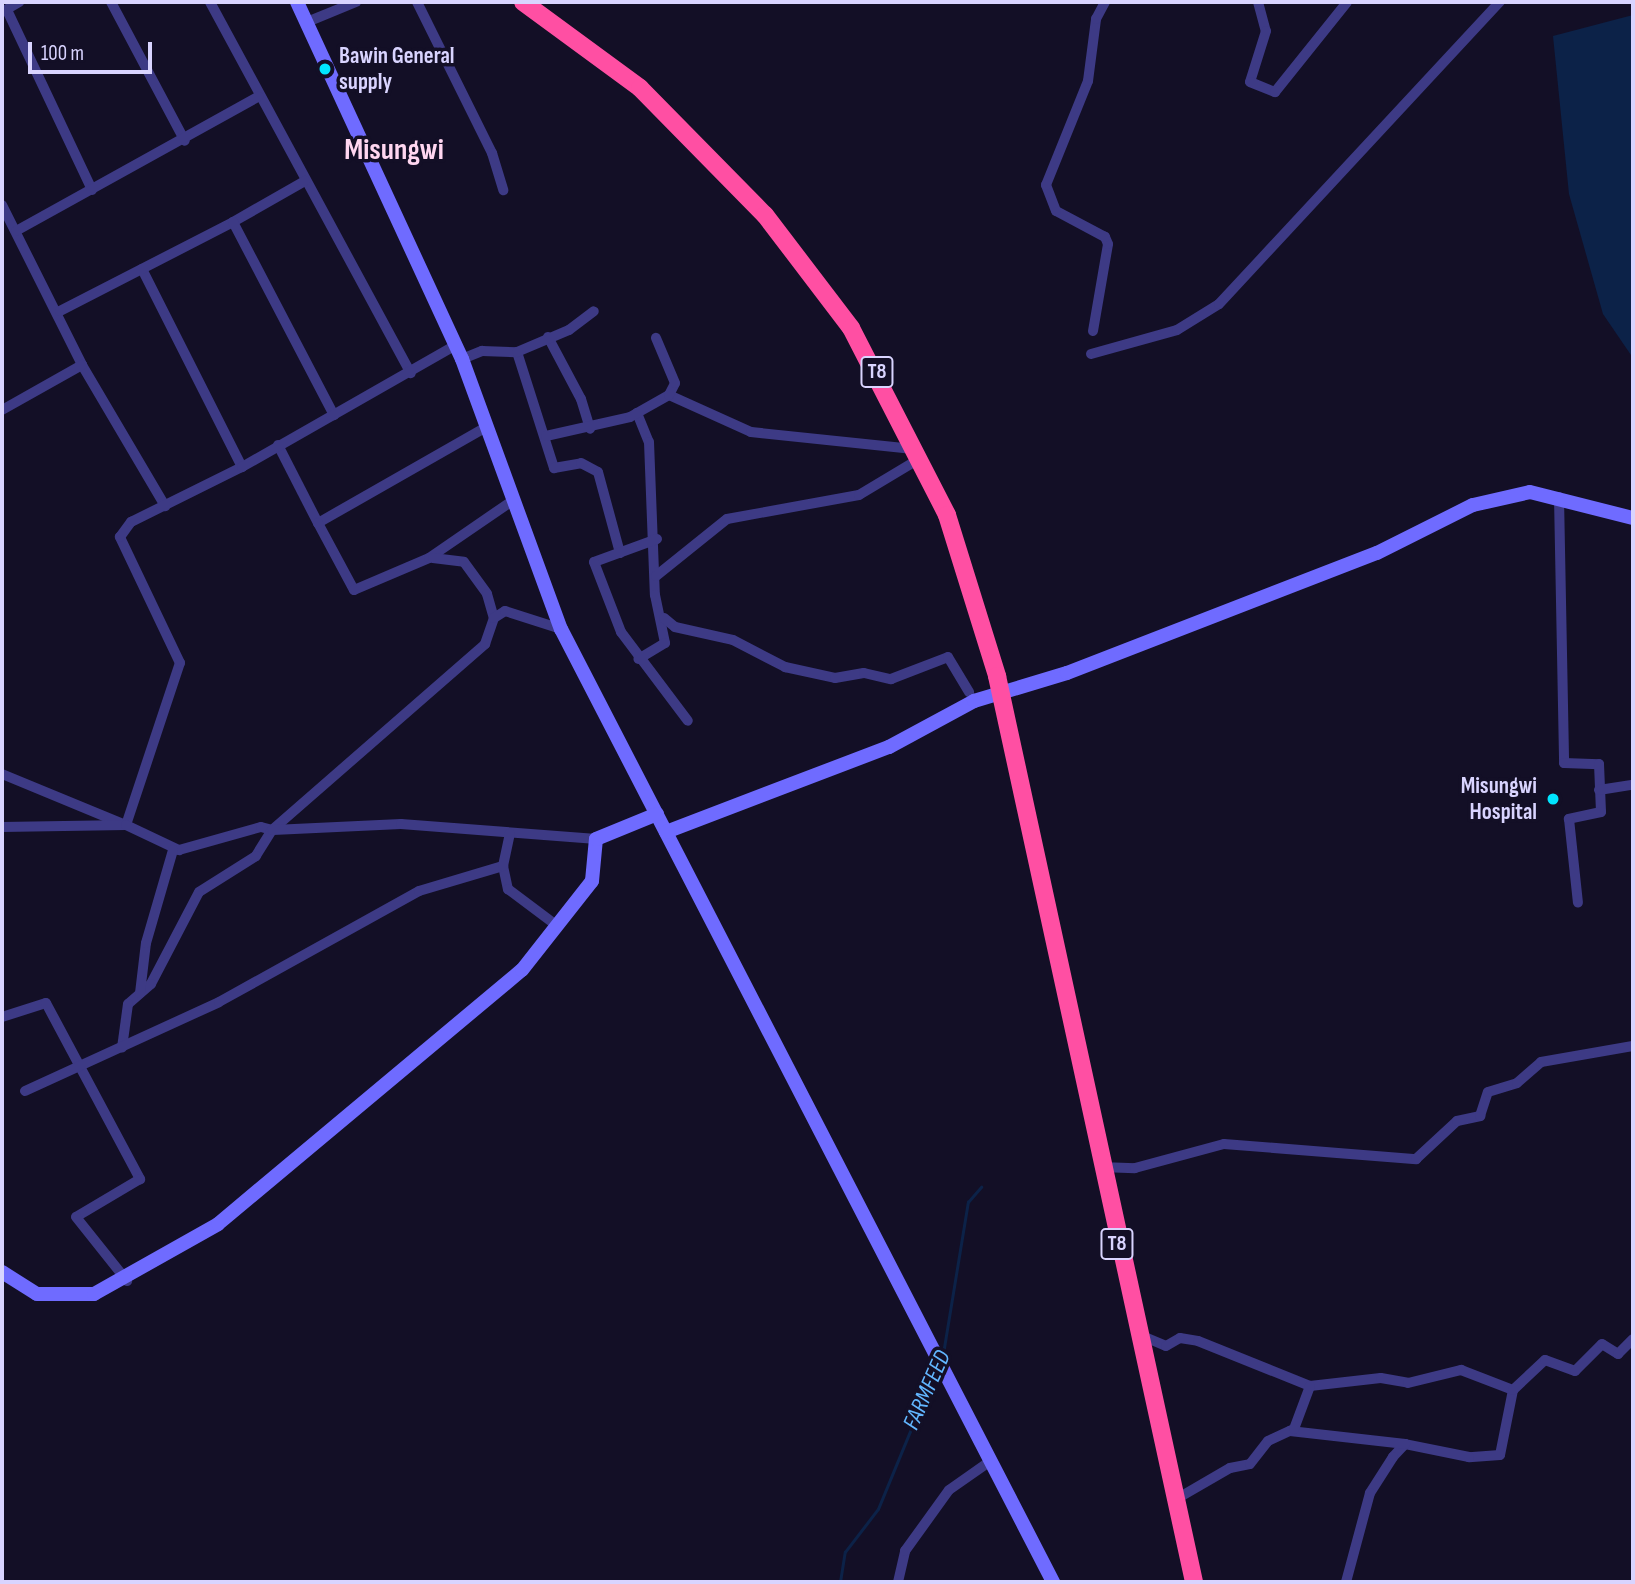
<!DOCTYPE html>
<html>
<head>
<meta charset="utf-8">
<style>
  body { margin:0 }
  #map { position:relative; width:1635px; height:1584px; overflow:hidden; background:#130f26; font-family:"Sofia Sans Condensed",sans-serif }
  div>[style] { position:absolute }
  .water>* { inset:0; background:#0c2248 }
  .stream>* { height:2.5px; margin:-1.25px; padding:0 1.25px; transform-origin:1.25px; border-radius:1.25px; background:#0c2248 }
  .street>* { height:10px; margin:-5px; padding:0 5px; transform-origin:5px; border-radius:5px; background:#3d3a85 }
  .secondary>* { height:14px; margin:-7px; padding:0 7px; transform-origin:7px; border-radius:7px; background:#6f6bff }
  .highway>* { height:18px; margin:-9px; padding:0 9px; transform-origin:9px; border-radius:9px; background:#ff4fa3 }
  .dots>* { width:19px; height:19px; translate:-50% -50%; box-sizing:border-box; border:4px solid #130f26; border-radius:50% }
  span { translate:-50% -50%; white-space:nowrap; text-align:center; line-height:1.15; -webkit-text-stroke:7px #130f26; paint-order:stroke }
  .shield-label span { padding:2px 5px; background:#130f26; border:2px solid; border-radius:5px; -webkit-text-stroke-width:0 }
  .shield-label { font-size:21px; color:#d9d4ff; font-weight:700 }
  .poi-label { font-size:23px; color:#d9d4ff; font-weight:700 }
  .left { translate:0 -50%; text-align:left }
  .right { translate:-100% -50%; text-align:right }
  .water-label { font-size:24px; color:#62b6ff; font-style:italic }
  .district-label { font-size:30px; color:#ffd6f0; font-weight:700 }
  .frame { position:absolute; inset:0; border:4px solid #d9d4ff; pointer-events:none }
  .scale { position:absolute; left:28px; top:42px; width:124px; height:32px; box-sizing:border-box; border:4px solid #d9d4ff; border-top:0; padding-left:9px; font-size:21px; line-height:24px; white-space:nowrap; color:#d9d4ff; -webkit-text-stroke:5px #130f26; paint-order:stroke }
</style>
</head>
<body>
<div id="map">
  <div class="water">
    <i style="clip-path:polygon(1633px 15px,1633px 358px,1603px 314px,1569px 194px,1553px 36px)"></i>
  </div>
  <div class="stream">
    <i style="left:942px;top:1360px;width:160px;rotate:-80.7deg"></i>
    <i style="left:968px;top:1202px;width:20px;rotate:-49deg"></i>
    <i style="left:840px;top:1582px;width:30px;rotate:-81deg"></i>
    <i style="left:845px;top:1552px;width:54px;rotate:-52.5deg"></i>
    <i style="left:878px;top:1509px;width:152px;rotate:-67.6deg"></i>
  </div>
  <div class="street">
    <i style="left:111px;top:2px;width:157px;rotate:62deg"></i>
    <i style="left:210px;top:2px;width:422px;rotate:61.6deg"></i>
    <i style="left:417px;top:2px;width:169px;rotate:63.6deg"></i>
    <i style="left:492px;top:153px;width:39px;rotate:73deg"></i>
    <i style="left:1258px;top:2px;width:30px;rotate:75deg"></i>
    <i style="left:1266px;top:31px;width:53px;rotate:107.4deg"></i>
    <i style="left:1250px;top:82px;width:27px;rotate:22deg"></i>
    <i style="left:1275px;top:92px;width:115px;rotate:-51.3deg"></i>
    <i style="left:7px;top:10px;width:199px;rotate:64.7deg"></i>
    <i style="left:2px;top:12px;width:20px;rotate:-30deg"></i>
    <i style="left:307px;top:22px;width:53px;rotate:-22.2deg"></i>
    <i style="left:2px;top:205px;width:179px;rotate:63.4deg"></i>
    <i style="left:82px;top:365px;width:164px;rotate:59.5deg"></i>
    <i style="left:233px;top:222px;width:83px;rotate:-29.7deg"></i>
    <i style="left:16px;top:231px;width:277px;rotate:-29deg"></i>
    <i style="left:142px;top:269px;width:222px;rotate:63.2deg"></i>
    <i style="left:60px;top:311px;width:195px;rotate:-27.2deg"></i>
    <i style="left:233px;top:222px;width:218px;rotate:62.4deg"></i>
    <i style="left:1093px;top:331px;width:88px;rotate:-80.2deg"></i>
    <i style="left:1108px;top:244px;width:8px;rotate:-113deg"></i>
    <i style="left:1105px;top:237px;width:55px;rotate:-152deg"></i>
    <i style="left:1056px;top:211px;width:28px;rotate:-111deg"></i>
    <i style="left:1046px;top:185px;width:112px;rotate:-68deg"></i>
    <i style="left:1088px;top:81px;width:63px;rotate:-82.6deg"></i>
    <i style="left:1096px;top:19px;width:19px;rotate:-62deg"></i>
    <i style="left:548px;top:337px;width:70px;rotate:62deg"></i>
    <i style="left:581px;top:399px;width:31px;rotate:73deg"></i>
    <i style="left:517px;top:352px;width:122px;rotate:72.3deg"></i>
    <i style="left:554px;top:468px;width:27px;rotate:-10deg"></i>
    <i style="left:581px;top:463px;width:19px;rotate:28deg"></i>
    <i style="left:598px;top:472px;width:84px;rotate:74.8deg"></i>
    <i style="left:1091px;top:354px;width:89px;rotate:-15.6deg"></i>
    <i style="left:1177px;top:330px;width:49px;rotate:-31.8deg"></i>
    <i style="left:1219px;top:304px;width:413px;rotate:-47.1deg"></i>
    <i style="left:462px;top:359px;width:22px;rotate:-22deg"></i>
    <i style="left:482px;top:351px;width:35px;rotate:2deg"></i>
    <i style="left:517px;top:352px;width:56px;rotate:-22.9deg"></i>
    <i style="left:569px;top:330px;width:31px;rotate:-37deg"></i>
    <i style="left:669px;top:395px;width:90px;rotate:24.3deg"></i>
    <i style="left:751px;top:432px;width:163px;rotate:6deg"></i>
    <i style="left:2px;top:410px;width:92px;rotate:-29.4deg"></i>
    <i style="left:637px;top:413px;width:31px;rotate:68deg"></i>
    <i style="left:649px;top:442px;width:153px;rotate:87.8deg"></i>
    <i style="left:655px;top:595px;width:49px;rotate:78.2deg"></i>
    <i style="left:665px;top:643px;width:31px;rotate:149deg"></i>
    <i style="left:546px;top:436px;width:86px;rotate:-12.7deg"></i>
    <i style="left:630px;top:417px;width:45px;rotate:-29.4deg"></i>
    <i style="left:669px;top:395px;width:13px;rotate:-63deg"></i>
    <i style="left:675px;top:383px;width:49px;rotate:-112.9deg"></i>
    <i style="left:278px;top:445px;width:88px;rotate:62.9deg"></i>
    <i style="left:318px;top:523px;width:193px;rotate:-29.7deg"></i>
    <i style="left:1559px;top:497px;width:266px;rotate:88.9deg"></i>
    <i style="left:1564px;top:763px;width:35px;rotate:2deg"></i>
    <i style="left:1599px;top:764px;width:48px;rotate:87.6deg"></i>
    <i style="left:1601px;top:812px;width:33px;rotate:168deg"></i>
    <i style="left:1569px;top:819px;width:84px;rotate:83.9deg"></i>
    <i style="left:318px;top:523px;width:76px;rotate:61.8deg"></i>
    <i style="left:354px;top:590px;width:82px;rotate:-23.1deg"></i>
    <i style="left:429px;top:558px;width:101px;rotate:-34.5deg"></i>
    <i style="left:657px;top:539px;width:67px;rotate:159.9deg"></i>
    <i style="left:594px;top:562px;width:75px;rotate:68.9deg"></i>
    <i style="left:621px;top:632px;width:111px;rotate:53deg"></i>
    <i style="left:433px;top:558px;width:31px;rotate:7deg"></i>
    <i style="left:464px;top:562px;width:39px;rotate:54deg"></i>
    <i style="left:487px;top:594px;width:25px;rotate:74deg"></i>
    <i style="left:656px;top:576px;width:91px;rotate:-38.8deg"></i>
    <i style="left:727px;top:519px;width:134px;rotate:-10.3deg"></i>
    <i style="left:859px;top:495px;width:70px;rotate:-31deg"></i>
    <i style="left:664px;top:618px;width:14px;rotate:39deg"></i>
    <i style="left:675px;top:627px;width:59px;rotate:12.6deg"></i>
    <i style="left:733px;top:640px;width:59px;rotate:27.4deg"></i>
    <i style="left:785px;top:667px;width:51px;rotate:12.4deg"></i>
    <i style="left:835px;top:678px;width:29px;rotate:-10deg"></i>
    <i style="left:864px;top:673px;width:28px;rotate:13deg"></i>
    <i style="left:891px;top:679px;width:61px;rotate:-21.1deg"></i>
    <i style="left:948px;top:657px;width:41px;rotate:59deg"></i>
    <i style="left:2px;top:774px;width:134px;rotate:22.4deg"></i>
    <i style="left:126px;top:825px;width:171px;rotate:-71.6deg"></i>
    <i style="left:180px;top:663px;width:140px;rotate:-115.5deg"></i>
    <i style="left:120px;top:537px;width:19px;rotate:-54deg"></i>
    <i style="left:131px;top:522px;width:124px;rotate:-26.4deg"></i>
    <i style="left:242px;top:467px;width:246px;rotate:-29.7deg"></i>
    <i style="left:1599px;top:790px;width:33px;rotate:-9deg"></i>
    <i style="left:2px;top:827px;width:124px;rotate:-0.9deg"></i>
    <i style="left:126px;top:825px;width:59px;rotate:25.3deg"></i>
    <i style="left:179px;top:850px;width:85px;rotate:-15.7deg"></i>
    <i style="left:261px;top:827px;width:11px;rotate:15deg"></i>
    <i style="left:272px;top:830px;width:31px;rotate:122deg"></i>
    <i style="left:256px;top:856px;width:67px;rotate:147.7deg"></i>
    <i style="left:199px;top:892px;width:104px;rotate:117.6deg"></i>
    <i style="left:151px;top:984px;width:30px;rotate:139deg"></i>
    <i style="left:128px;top:1004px;width:44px;rotate:97.8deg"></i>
    <i style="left:272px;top:830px;width:283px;rotate:-41.1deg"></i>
    <i style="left:485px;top:644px;width:28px;rotate:-71deg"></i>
    <i style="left:494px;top:618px;width:13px;rotate:-32deg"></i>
    <i style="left:505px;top:611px;width:59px;rotate:17.8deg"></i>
    <i style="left:273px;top:830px;width:128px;rotate:-2.7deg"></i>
    <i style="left:401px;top:824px;width:196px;rotate:4.4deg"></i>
    <i style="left:503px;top:866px;width:24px;rotate:78deg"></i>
    <i style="left:508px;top:889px;width:60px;rotate:36.9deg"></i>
    <i style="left:140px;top:993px;width:50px;rotate:-83.2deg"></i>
    <i style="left:146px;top:943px;width:97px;rotate:-73.8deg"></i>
    <i style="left:2px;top:1017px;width:46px;rotate:-17.7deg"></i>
    <i style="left:46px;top:1003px;width:200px;rotate:61.9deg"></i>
    <i style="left:140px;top:1179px;width:74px;rotate:149.3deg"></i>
    <i style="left:76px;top:1217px;width:82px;rotate:51.4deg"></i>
    <i style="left:25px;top:1091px;width:213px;rotate:-24.6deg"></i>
    <i style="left:219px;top:1002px;width:229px;rotate:-29deg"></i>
    <i style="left:419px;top:891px;width:88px;rotate:-16.6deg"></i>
    <i style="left:503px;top:866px;width:33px;rotate:-78deg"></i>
    <i style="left:1101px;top:1167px;width:34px;rotate:2deg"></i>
    <i style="left:1135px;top:1168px;width:92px;rotate:-15.1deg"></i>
    <i style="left:1224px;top:1144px;width:193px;rotate:4.5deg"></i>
    <i style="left:1416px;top:1159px;width:56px;rotate:-42.8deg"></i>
    <i style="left:1457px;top:1121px;width:24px;rotate:-12deg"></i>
    <i style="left:1480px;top:1116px;width:25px;rotate:-72deg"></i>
    <i style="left:1488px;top:1092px;width:30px;rotate:-17deg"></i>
    <i style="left:1517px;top:1083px;width:32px;rotate:-41deg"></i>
    <i style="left:1541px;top:1062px;width:93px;rotate:-9.9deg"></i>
    <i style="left:1140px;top:1335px;width:28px;rotate:23deg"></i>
    <i style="left:1166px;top:1346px;width:16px;rotate:-30deg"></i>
    <i style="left:1180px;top:1338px;width:18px;rotate:9deg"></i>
    <i style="left:1198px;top:1341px;width:121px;rotate:21.9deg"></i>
    <i style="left:1310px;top:1386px;width:71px;rotate:-6.4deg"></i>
    <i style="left:1381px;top:1378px;width:27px;rotate:10deg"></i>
    <i style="left:1408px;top:1383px;width:55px;rotate:-13.8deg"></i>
    <i style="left:1461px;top:1370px;width:56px;rotate:21deg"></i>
    <i style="left:1513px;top:1390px;width:66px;rotate:101.3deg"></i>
    <i style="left:1500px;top:1455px;width:31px;rotate:176deg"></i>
    <i style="left:1469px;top:1457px;width:65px;rotate:-168.5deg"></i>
    <i style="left:1405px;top:1444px;width:18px;rotate:133deg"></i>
    <i style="left:1393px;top:1457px;width:43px;rotate:122.6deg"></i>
    <i style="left:1370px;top:1493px;width:92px;rotate:105.1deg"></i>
    <i style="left:1513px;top:1390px;width:44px;rotate:-43.2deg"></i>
    <i style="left:1545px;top:1360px;width:32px;rotate:20deg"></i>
    <i style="left:1575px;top:1371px;width:38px;rotate:-45deg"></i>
    <i style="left:1602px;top:1344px;width:19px;rotate:32deg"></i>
    <i style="left:1618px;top:1354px;width:21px;rotate:-45deg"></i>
    <i style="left:1290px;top:1431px;width:116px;rotate:6.4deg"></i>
    <i style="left:1173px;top:1501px;width:66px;rotate:-30.1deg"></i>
    <i style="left:1230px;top:1468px;width:20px;rotate:-11deg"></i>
    <i style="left:1250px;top:1464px;width:29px;rotate:-52deg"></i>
    <i style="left:1268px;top:1441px;width:29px;rotate:-25deg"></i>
    <i style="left:1294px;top:1429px;width:46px;rotate:-69.6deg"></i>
    <i style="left:898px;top:1582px;width:32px;rotate:-77deg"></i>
    <i style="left:905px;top:1551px;width:75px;rotate:-54.2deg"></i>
    <i style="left:949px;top:1490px;width:49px;rotate:-35deg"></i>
  </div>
  <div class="secondary">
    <i style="left:297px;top:2px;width:393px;rotate:65.2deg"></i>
    <i style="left:462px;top:359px;width:288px;rotate:69.9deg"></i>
    <i style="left:561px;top:629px;width:1073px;rotate:62.69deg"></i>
    <i style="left:666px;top:832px;width:239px;rotate:-20.9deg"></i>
    <i style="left:889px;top:747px;width:97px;rotate:-28.4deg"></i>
    <i style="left:974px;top:701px;width:97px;rotate:-16.8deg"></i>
    <i style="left:1067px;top:673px;width:332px;rotate:-21.2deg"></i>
    <i style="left:1377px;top:553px;width:107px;rotate:-26.6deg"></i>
    <i style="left:1473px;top:505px;width:58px;rotate:-12.8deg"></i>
    <i style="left:1530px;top:492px;width:106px;rotate:14.2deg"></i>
    <i style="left:2px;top:1272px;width:41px;rotate:32.2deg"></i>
    <i style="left:37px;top:1294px;width:57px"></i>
    <i style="left:94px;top:1294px;width:142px;rotate:-29.4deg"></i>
    <i style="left:218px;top:1224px;width:396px;rotate:-39.9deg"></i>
    <i style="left:522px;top:970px;width:113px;rotate:-51.8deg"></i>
    <i style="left:592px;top:881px;width:42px;rotate:-84.6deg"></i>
    <i style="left:596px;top:839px;width:66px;rotate:-22.3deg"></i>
  </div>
  <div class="highway">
    <i style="left:523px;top:2px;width:145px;rotate:36.3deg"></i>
    <i style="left:640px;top:88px;width:178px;rotate:45.5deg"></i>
    <i style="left:765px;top:215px;width:142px;rotate:52.7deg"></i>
    <i style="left:851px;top:328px;width:210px;rotate:62.8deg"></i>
    <i style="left:947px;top:515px;width:169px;rotate:72.7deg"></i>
    <i style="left:997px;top:676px;width:927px;rotate:77.73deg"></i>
  </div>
  <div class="dots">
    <i style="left:325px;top:69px;background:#00e5ff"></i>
    <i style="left:1553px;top:799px;background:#00e5ff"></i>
  </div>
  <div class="shield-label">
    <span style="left:877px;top:372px">T8</span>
    <span style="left:1117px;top:1244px">T8</span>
  </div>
  <div class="poi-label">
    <span class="left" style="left:339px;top:69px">Bawin General<br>supply</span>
    <span class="right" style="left:1537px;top:799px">Misungwi<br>Hospital</span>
  </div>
  <div class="water-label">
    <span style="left:927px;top:1390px;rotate:-66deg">FARMFEED</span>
  </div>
  <div class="district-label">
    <span style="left:394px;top:150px">Misungwi</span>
  </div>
  <div class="frame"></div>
  <div class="scale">100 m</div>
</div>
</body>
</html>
